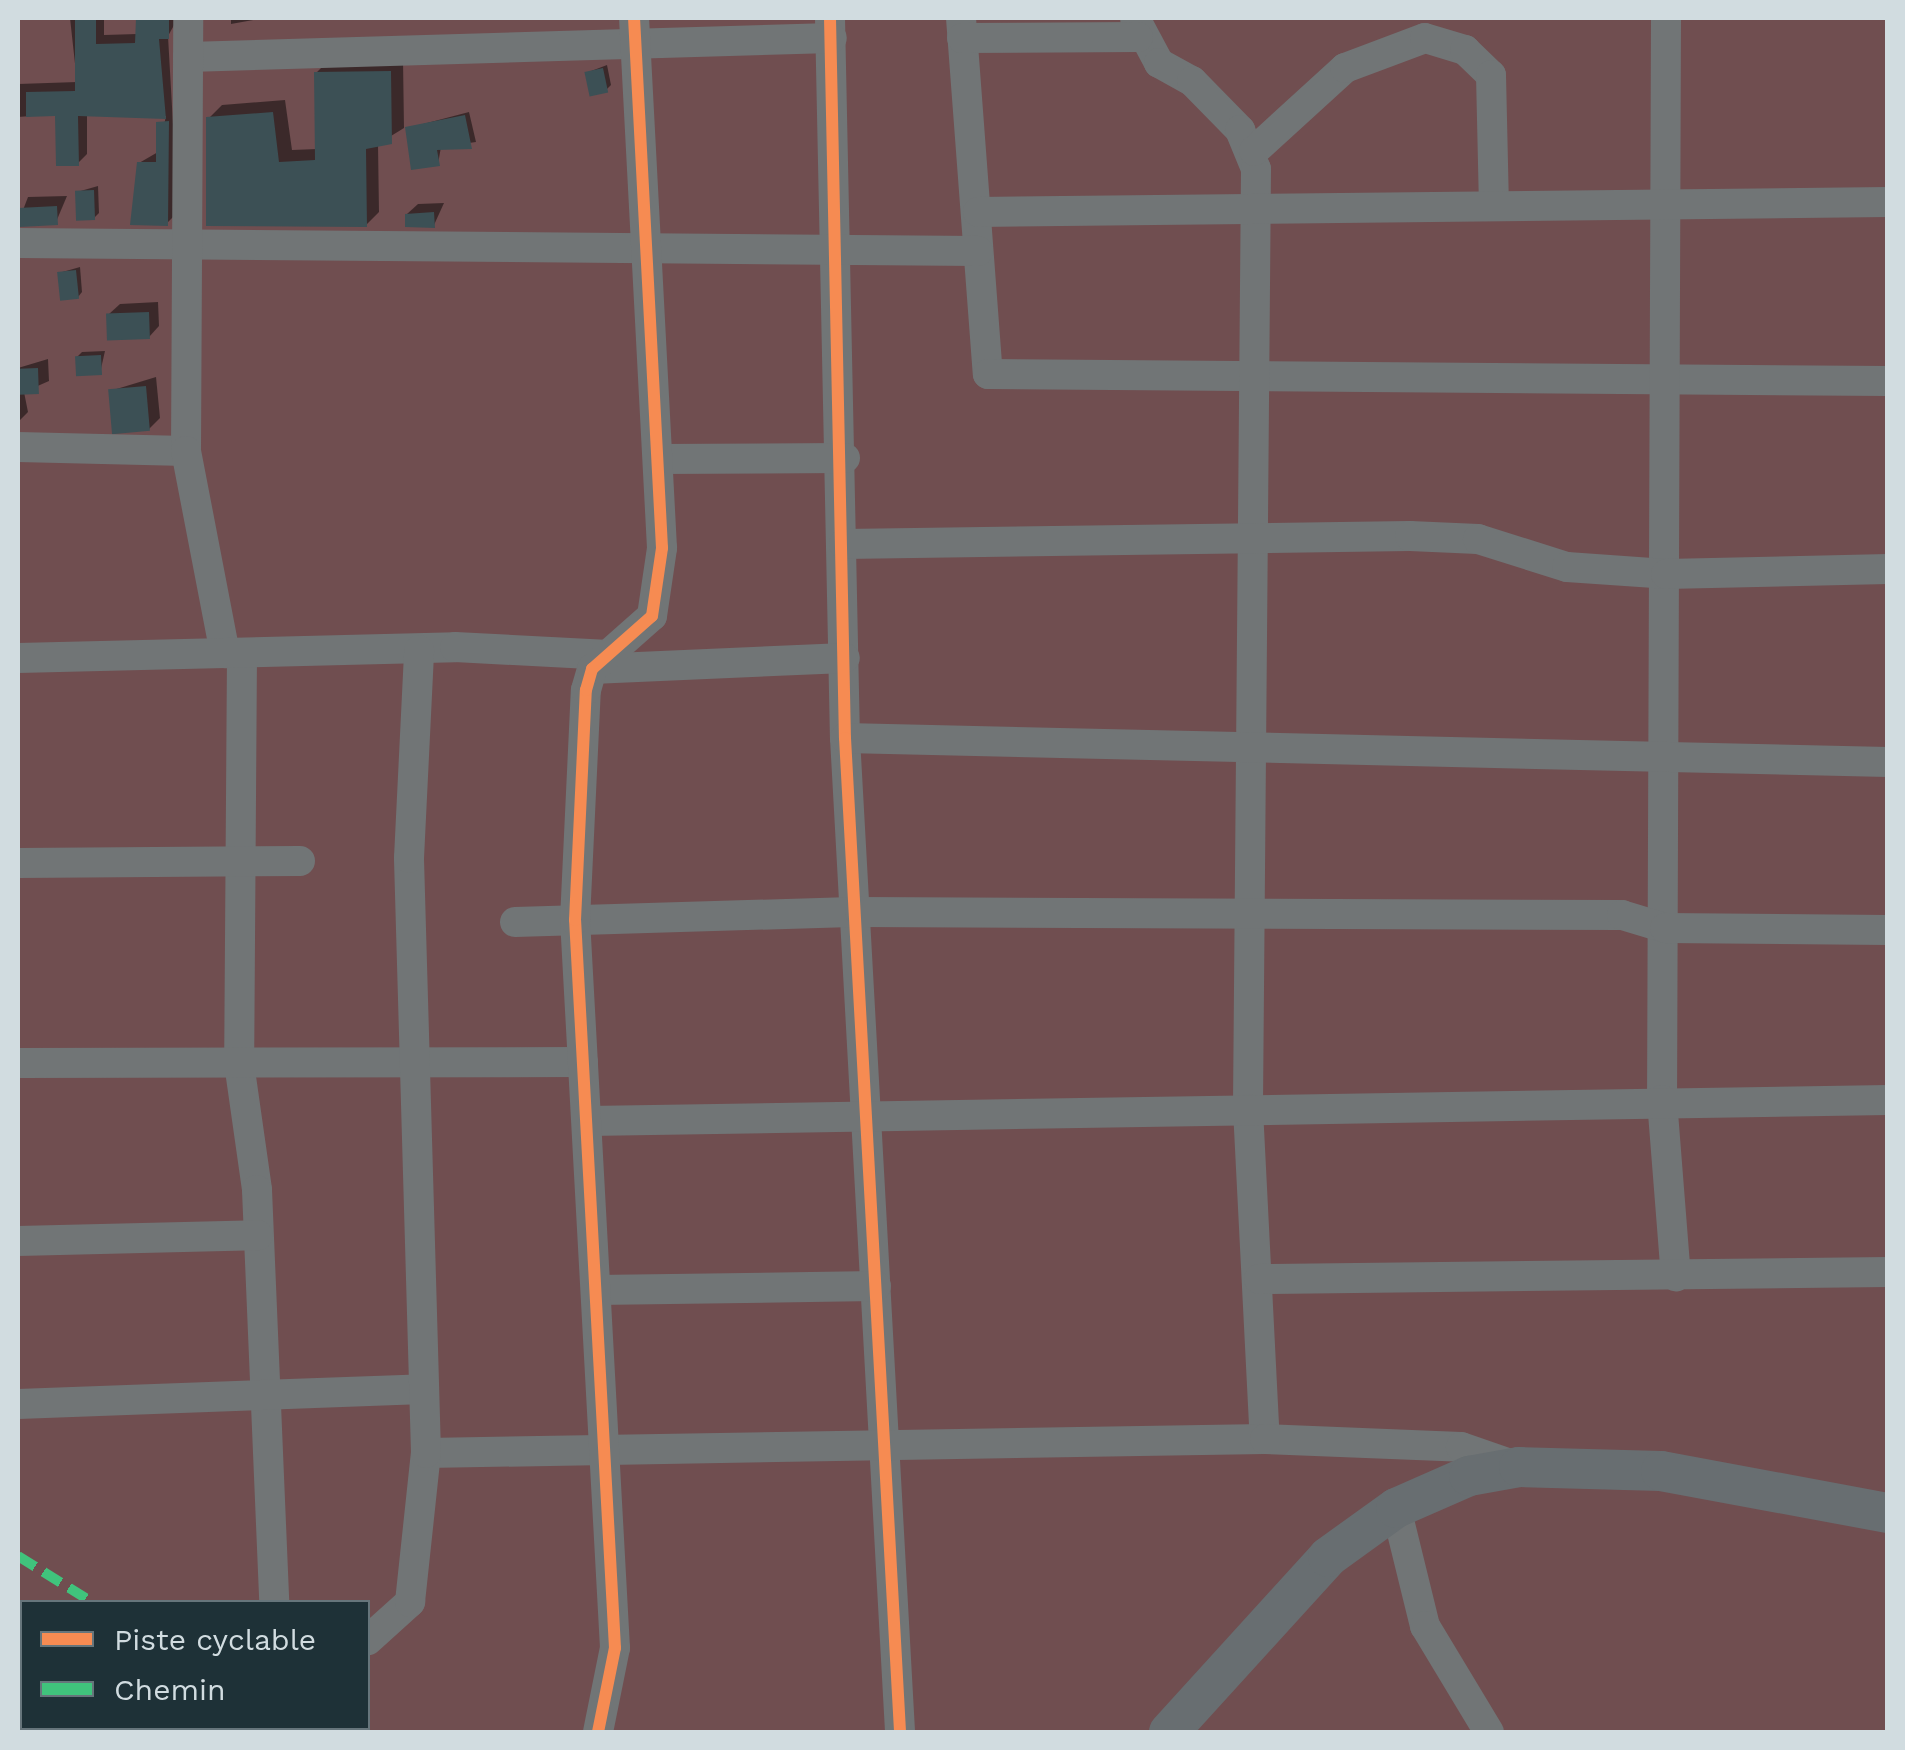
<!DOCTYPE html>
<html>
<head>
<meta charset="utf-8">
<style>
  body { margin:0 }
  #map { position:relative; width:1905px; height:1750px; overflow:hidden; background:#2e383b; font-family:"Work Sans",sans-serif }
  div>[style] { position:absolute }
  .green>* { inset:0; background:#704e50 }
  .shadow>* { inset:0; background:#0007 }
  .building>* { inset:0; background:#3c5055; transform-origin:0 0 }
  .street>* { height:30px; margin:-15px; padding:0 15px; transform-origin:15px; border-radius:15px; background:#717576 }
  .secondary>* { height:40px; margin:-20px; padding:0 20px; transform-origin:20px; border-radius:20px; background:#686e71 }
  .quiet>* { height:10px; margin-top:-5px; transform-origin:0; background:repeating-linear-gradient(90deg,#40c37c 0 20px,transparent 0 30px) }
  .cycleway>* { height:12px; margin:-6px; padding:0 6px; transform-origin:6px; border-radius:6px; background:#f68b52 }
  span { translate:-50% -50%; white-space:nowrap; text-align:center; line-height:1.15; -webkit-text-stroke:10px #1e3137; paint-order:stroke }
  .frame { position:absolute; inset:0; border:20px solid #d1dce0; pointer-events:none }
  .legend { position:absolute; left:20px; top:1600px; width:350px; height:130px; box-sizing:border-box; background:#1e3137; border:2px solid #66757b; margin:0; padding:12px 18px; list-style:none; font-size:30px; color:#d1dce0 }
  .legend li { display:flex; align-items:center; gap:20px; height:50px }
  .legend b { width:50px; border:2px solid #66757b }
</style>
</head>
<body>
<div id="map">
  <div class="green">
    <i style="clip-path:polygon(evenodd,18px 18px,1887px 18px,1887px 1732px,18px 1732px,18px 18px,22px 1602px,368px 1602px,368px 1728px,22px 1728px,22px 1602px)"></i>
  </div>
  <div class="shadow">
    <i style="clip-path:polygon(70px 18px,104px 18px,104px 35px,137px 34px,138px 18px,178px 18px,168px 36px,178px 212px,167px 223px,139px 163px,158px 152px,166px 116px,87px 114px,87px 154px,78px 163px,57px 114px,18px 117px,18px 84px,77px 82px)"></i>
    <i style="clip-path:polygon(231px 18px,265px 18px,231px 24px)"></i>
    <i style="clip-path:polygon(403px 59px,404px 128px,378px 144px,379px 212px,366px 225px,209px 118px,222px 105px,285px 100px,292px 150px,317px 149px,316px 73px,329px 60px)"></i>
    <i style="clip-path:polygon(607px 65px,611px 85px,606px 90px,586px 73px)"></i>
    <i style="clip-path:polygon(469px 112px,476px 142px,441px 147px,438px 164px,408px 128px)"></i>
    <i style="clip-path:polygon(98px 186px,99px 213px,94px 218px,77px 192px)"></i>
    <i style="clip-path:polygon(67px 196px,56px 222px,18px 223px,28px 197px)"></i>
    <i style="clip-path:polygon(444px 203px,434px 225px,407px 214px,418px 204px)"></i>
    <i style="clip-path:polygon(80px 267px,82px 292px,78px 297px,59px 273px)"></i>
    <i style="clip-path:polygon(158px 302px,159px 326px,149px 337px,109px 314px,120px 304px)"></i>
    <i style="clip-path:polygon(105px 351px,100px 373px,77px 357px,82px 352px)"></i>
    <i style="clip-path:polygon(48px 359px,49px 381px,24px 392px,28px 412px,18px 422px,18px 368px)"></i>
    <i style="clip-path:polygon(156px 377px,160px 418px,149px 429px,110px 391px)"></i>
  </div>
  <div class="building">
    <i style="clip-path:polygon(75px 18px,96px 18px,96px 44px,135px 43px,136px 18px,169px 18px,169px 39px,159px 39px,166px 119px,78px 116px,79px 166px,56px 166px,55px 116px,26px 117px,26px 92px,75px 91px)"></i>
    <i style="left:603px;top:68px;width:25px;height:19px;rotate:78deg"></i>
    <i style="clip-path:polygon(391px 71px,392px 144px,366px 149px,367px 227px,206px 226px,206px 117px,273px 112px,279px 162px,315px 160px,314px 72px)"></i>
    <i style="clip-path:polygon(465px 115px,472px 149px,437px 150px,440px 166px,411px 170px,405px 127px)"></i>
    <i style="clip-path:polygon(169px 121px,168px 226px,130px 225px,137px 162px,156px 162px,156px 122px)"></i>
    <i style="left:94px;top:190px;width:30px;height:19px;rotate:88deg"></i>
    <i style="left:57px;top:206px;width:19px;height:39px;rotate:87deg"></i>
    <i style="clip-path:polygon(434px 212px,435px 228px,405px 227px,405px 214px)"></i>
    <i style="left:76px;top:270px;width:29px;height:19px;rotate:84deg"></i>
    <i style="left:149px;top:312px;width:27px;height:43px;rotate:88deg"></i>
    <i style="left:101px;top:355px;width:20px;height:26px;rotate:87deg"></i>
    <i style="left:38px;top:368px;width:26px;height:20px;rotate:88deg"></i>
    <i style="left:146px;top:386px;width:45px;height:38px;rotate:85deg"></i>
  </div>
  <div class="street">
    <i style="left:830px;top:18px;width:720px;rotate:88.81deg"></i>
    <i style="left:845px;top:738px;width:996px;rotate:86.83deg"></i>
    <i style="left:961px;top:18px;width:357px;rotate:85.7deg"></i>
    <i style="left:988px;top:374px;width:900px;rotate:0.45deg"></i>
    <i style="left:1135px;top:18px;width:51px;rotate:61.9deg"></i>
    <i style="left:1159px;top:63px;width:38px;rotate:29deg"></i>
    <i style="left:1192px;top:81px;width:69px;rotate:45.6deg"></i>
    <i style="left:1240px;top:130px;width:42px;rotate:67.7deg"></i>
    <i style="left:1256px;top:169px;width:940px;rotate:90.49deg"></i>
    <i style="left:1248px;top:1109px;width:330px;rotate:87.1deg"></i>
    <i style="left:1666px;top:18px;width:1082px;rotate:90.21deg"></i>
    <i style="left:1662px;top:1100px;width:177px;rotate:85.5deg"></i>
    <i style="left:962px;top:38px;width:176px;rotate:-0.3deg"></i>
    <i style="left:188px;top:57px;width:644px;rotate:-1.69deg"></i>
    <i style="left:1254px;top:151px;width:123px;rotate:-42.4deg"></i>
    <i style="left:1345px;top:68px;width:85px;rotate:-20.6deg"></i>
    <i style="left:1425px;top:38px;width:42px;rotate:16.7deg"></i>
    <i style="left:1465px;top:50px;width:36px;rotate:44deg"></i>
    <i style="left:1491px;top:75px;width:130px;rotate:88.7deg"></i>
    <i style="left:978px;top:212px;width:910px;rotate:-0.63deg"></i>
    <i style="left:18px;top:243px;width:960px;rotate:0.48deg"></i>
    <i style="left:18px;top:447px;width:168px;rotate:1.4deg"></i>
    <i style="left:186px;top:451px;width:433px;rotate:-89.7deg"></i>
    <i style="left:186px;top:451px;width:206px;rotate:79.1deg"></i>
    <i style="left:659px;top:459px;width:186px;rotate:-0.3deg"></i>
    <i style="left:844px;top:544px;width:566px;rotate:-0.81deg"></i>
    <i style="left:1410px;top:536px;width:68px;rotate:2.5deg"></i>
    <i style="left:1478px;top:539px;width:93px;rotate:17.5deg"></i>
    <i style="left:1567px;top:567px;width:99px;rotate:4deg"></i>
    <i style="left:1666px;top:574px;width:222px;rotate:-1.3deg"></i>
    <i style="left:242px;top:654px;width:409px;rotate:90.4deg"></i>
    <i style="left:239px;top:1063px;width:128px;rotate:81.9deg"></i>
    <i style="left:257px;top:1190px;width:412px;rotate:87.6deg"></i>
    <i style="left:18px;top:658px;width:437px;rotate:-1.4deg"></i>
    <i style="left:455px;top:647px;width:154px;rotate:3deg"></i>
    <i style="left:592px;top:669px;width:253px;rotate:-2.5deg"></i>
    <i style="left:845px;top:738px;width:1043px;rotate:1.32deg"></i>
    <i style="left:18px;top:863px;width:282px;rotate:-0.4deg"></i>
    <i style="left:515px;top:922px;width:345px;rotate:-1.7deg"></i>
    <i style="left:860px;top:912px;width:762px;rotate:0.23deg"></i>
    <i style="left:1622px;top:915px;width:45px;rotate:16.8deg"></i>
    <i style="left:1665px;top:928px;width:223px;rotate:0.5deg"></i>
    <i style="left:18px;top:1063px;width:565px;rotate:-0.1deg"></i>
    <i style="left:588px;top:1121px;width:1300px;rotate:-0.93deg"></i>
    <i style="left:18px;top:1241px;width:240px;rotate:-1.4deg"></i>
    <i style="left:1259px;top:1279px;width:629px;rotate:-0.64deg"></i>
    <i style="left:596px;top:1290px;width:280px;rotate:-0.8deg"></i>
    <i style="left:18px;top:1404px;width:406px;rotate:-2.1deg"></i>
    <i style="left:426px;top:1453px;width:839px;rotate:-0.96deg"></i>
    <i style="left:1265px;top:1439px;width:196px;rotate:2.3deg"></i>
    <i style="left:1461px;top:1447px;width:58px;rotate:19.1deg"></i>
    <i style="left:1396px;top:1508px;width:122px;rotate:76.2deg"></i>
    <i style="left:1425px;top:1626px;width:124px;rotate:58.9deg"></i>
    <i style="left:368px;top:1640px;width:57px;rotate:-42.1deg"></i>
    <i style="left:410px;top:1602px;width:150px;rotate:-83.9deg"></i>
    <i style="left:426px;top:1453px;width:595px;rotate:-91.64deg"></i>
    <i style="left:409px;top:858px;width:208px;rotate:-87.2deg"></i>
    <i style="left:121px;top:1732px;width:12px;rotate:-20deg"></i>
    <i style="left:598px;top:1732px;width:86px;rotate:-78.6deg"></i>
    <i style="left:615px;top:1648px;width:729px;rotate:-93.14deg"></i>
    <i style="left:575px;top:920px;width:230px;rotate:-87.3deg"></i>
    <i style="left:586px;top:690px;width:22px;rotate:-74deg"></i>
    <i style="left:592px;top:669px;width:80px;rotate:-41.5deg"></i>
    <i style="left:652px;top:616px;width:69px;rotate:-81.6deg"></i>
    <i style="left:662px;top:548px;width:531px;rotate:-93.02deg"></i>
  </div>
  <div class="secondary">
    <i style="left:1169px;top:1732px;width:236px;rotate:-47.7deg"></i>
    <i style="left:1328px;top:1557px;width:84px;rotate:-35.8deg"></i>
    <i style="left:1396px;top:1508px;width:80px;rotate:-23.7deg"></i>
    <i style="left:1469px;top:1476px;width:51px;rotate:-10.2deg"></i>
    <i style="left:1519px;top:1467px;width:142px;rotate:1.6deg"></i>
    <i style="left:1661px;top:1471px;width:231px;rotate:10.5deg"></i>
  </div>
  <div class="quiet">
    <i style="left:18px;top:1556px;width:87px;rotate:31.9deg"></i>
    <i style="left:220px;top:1728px;width:4px;rotate:63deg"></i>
  </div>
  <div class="cycleway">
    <i style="left:830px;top:18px;width:720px;rotate:88.81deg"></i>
    <i style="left:845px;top:738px;width:996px;rotate:86.83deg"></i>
    <i style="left:598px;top:1732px;width:86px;rotate:-78.6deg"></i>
    <i style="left:615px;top:1648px;width:729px;rotate:-93.14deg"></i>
    <i style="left:575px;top:920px;width:230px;rotate:-87.3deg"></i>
    <i style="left:586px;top:690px;width:22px;rotate:-74deg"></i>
    <i style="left:592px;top:669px;width:80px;rotate:-41.5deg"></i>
    <i style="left:652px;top:616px;width:69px;rotate:-81.6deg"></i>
    <i style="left:662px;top:548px;width:531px;rotate:-93.02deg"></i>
  </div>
  <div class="frame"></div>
  <ul class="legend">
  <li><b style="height:12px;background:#f68b52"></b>Piste cyclable</li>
  <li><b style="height:12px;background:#40c37c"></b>Chemin</li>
  </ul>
</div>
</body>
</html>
